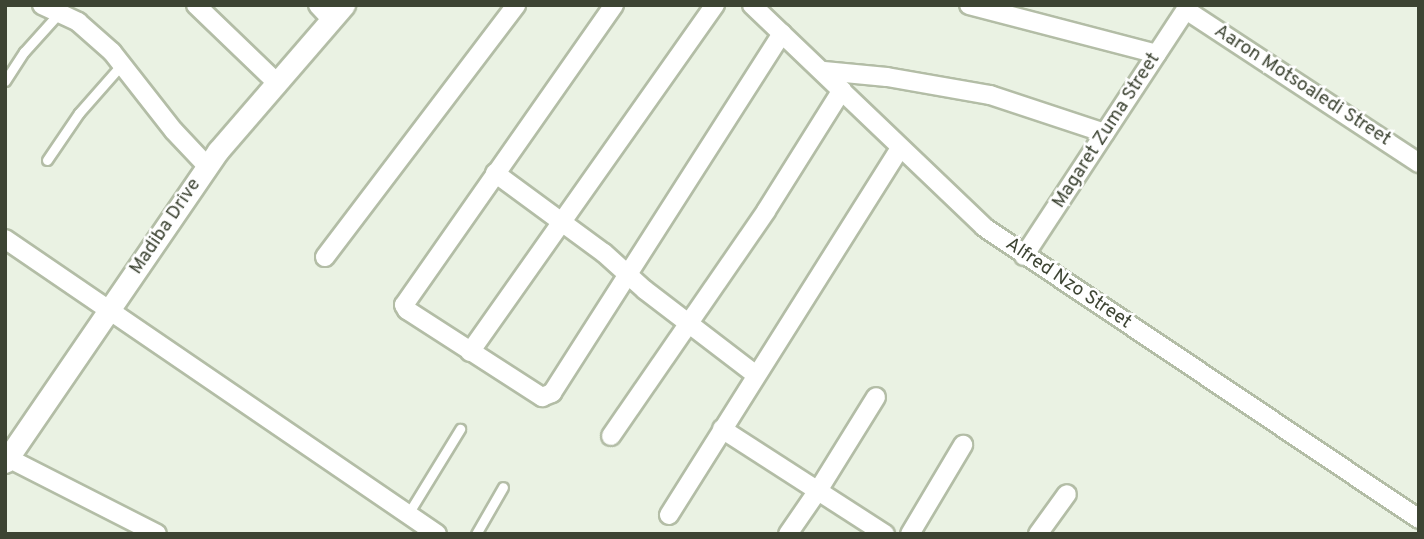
<!DOCTYPE html>
<html>
<head>
<meta charset="utf-8">
<style>
  body { margin:0 }
  #map { position:relative; width:1424px; height:539px; overflow:hidden; background:#eaf2e3; font-family:Overpass,sans-serif }
  div>[style] { position:absolute }
  .roads { filter:drop-shadow(2px 0 #b3bda6) drop-shadow(-2px 0 #b3bda6) drop-shadow(0 2px #b3bda6) drop-shadow(0 -2px #b3bda6) }
  .service>* { height:9px; margin:-4.5px; padding:0 4.5px; transform-origin:4.5px; border-radius:4.5px; background:#fff }
  .minor>* { height:18px; margin:-9px; padding:0 9px; transform-origin:9px; border-radius:9px; background:#fff }
  .tertiary>* { height:21px; margin:-10.5px; padding:0 10.5px; transform-origin:10.5px; border-radius:10.5px; background:#fff }
  span { translate:-50% -50%; white-space:nowrap; text-align:center; line-height:1.15; -webkit-text-stroke:5px #fff; paint-order:stroke }
  .street-label { font-size:19px; color:#3d4433 }
  .frame { position:absolute; inset:0; border:7px solid #3d4433; pointer-events:none }
</style>
</head>
<body>
<div id="map">
  <div class="roads">
    <div class="service">
      <i style="left:5px;top:81px;width:35px;rotate:-57deg"></i>
      <i style="left:24px;top:52px;width:54px;rotate:-48deg"></i>
      <i style="left:47px;top:160px;width:57px;rotate:-55.8deg"></i>
      <i style="left:79px;top:113px;width:65px;rotate:-48.7deg"></i>
      <i style="left:408px;top:514px;width:100px;rotate:-58.5deg"></i>
      <i style="left:476px;top:534px;width:54px;rotate:-60.1deg"></i>
    </div>
    <div class="minor">
      <i style="left:42px;top:5px;width:40px;rotate:25deg"></i>
      <i style="left:78px;top:22px;width:45px;rotate:41.4deg"></i>
      <i style="left:112px;top:52px;width:100px;rotate:51.9deg"></i>
      <i style="left:174px;top:131px;width:48px;rotate:46.7deg"></i>
      <i style="left:196px;top:5px;width:114px;rotate:43.9deg"></i>
      <i style="left:318px;top:5px;width:21px;rotate:47deg"></i>
      <i style="left:614px;top:5px;width:366px;rotate:125deg"></i>
      <i style="left:404px;top:305px;width:6px;rotate:59deg"></i>
      <i style="left:407px;top:310px;width:161px;rotate:32.8deg"></i>
      <i style="left:542px;top:397px;width:11px;rotate:-22deg"></i>
      <i style="left:552px;top:393px;width:427px;rotate:-57.4deg"></i>
      <i style="left:752px;top:5px;width:321px;rotate:43.7deg"></i>
      <i style="left:984px;top:227px;width:524px;rotate:33.87deg"></i>
      <i style="left:969px;top:5px;width:194px;rotate:14.6deg"></i>
      <i style="left:1186px;top:10px;width:279px;rotate:33.3deg"></i>
      <i style="left:824px;top:71px;width:63px;rotate:5.4deg"></i>
      <i style="left:887px;top:77px;width:105px;rotate:9.9deg"></i>
      <i style="left:990px;top:95px;width:121px;rotate:18.3deg"></i>
      <i style="left:495px;top:173px;width:135px;rotate:36.3deg"></i>
      <i style="left:604px;top:253px;width:55px;rotate:42.1deg"></i>
      <i style="left:645px;top:290px;width:140px;rotate:37.4deg"></i>
      <i style="left:5px;top:239px;width:523px;rotate:34.33deg"></i>
      <i style="left:1024px;top:256px;width:300px;rotate:-56.7deg"></i>
      <i style="left:325px;top:257px;width:316px;rotate:-52.8deg"></i>
      <i style="left:470px;top:352px;width:425px;rotate:-54.8deg"></i>
      <i style="left:722px;top:429px;width:194px;rotate:32.8deg"></i>
      <i style="left:611px;top:436px;width:273px;rotate:-55.4deg"></i>
      <i style="left:766px;top:211px;width:143px;rotate:-57.9deg"></i>
      <i style="left:8px;top:458px;width:167px;rotate:27deg"></i>
      <i style="left:669px;top:515px;width:434px;rotate:-57.8deg"></i>
      <i style="left:788px;top:534px;width:55px;rotate:-55.4deg"></i>
      <i style="left:819px;top:489px;width:108px;rotate:-58.2deg"></i>
      <i style="left:910px;top:534px;width:104px;rotate:-59.2deg"></i>
      <i style="left:1038px;top:534px;width:49px;rotate:-54.1deg"></i>
    </div>
    <div class="tertiary">
      <i style="left:5px;top:462px;width:377px;rotate:-55.6deg"></i>
      <i style="left:218px;top:151px;width:193px;rotate:-49.2deg"></i>
    </div>
  </div>
  <div class="street-label">
    <span style="left:1302px;top:86px;rotate:33deg">Aaron Motsoaledi Street</span>
    <span style="left:1107px;top:131px;rotate:-57deg">Magaret Zuma Street</span>
    <span style="left:166px;top:227px;rotate:-56deg">Madiba Drive</span>
    <span style="left:1068px;top:284px;rotate:34deg">Alfred Nzo Street</span>
  </div>
  <div class="frame"></div>
</div>
</body>
</html>
